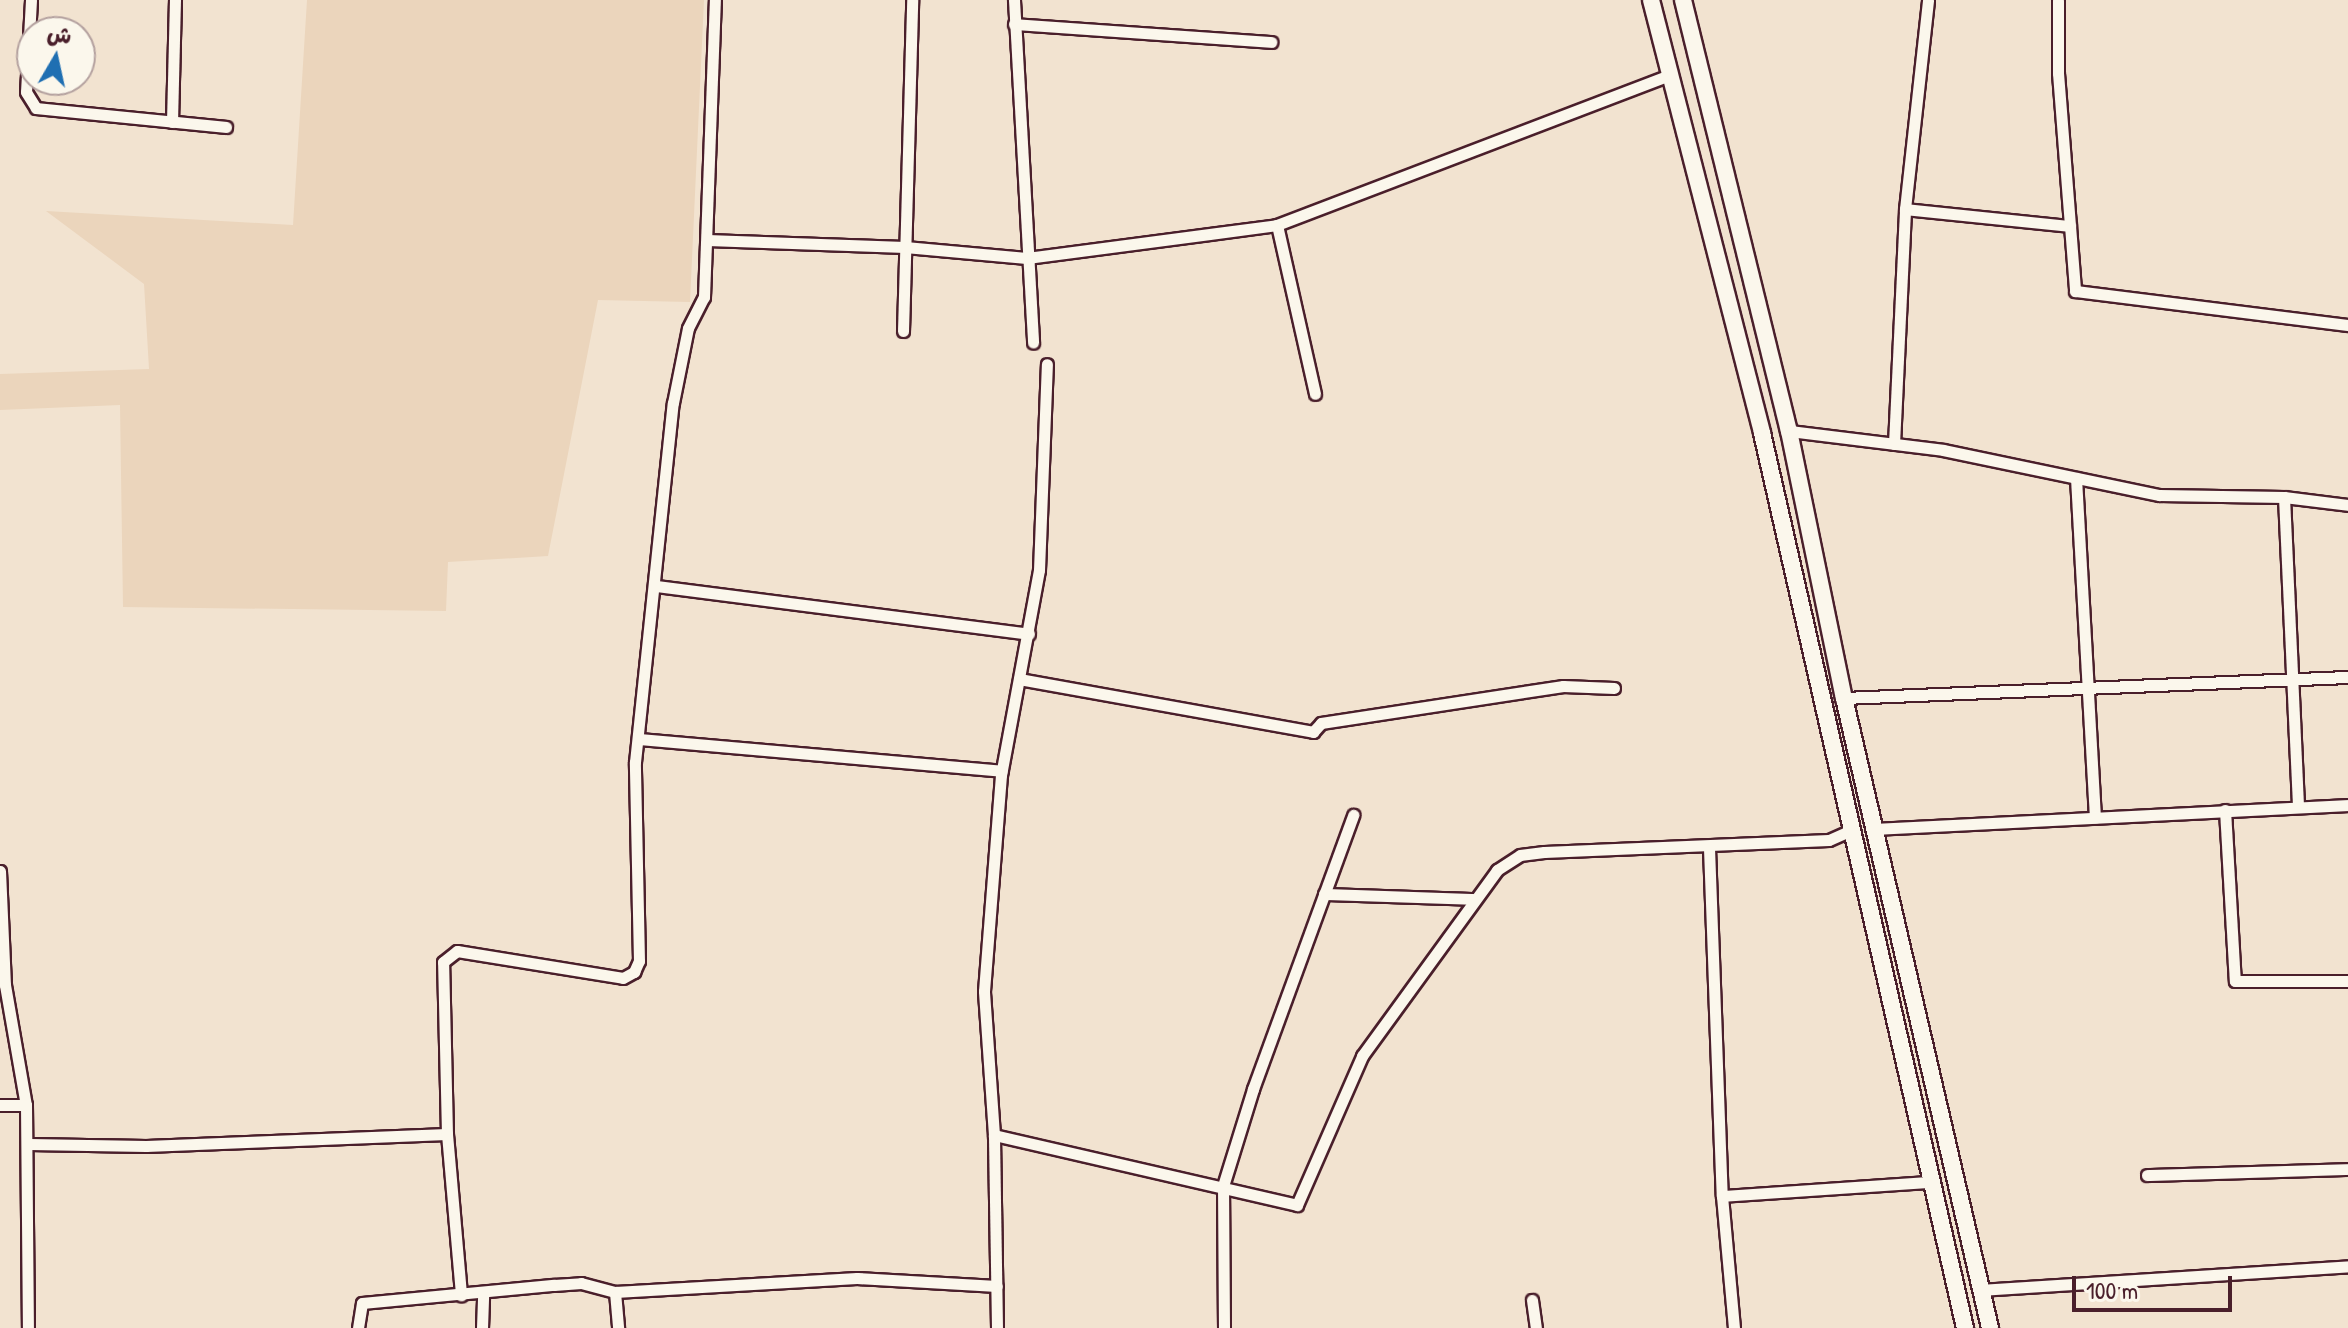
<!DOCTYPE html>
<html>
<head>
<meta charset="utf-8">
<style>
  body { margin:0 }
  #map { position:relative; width:2348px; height:1328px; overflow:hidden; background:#f2e3d0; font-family:"Patrick Hand","Playpen Sans Arabic",sans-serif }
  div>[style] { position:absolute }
  .built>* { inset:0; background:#ebd5bc }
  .roads { filter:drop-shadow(2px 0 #4a1f2b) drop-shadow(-2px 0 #4a1f2b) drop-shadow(0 2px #4a1f2b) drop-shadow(0 -2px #4a1f2b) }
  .minor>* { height:11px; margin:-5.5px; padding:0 5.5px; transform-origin:5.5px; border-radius:5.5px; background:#fbf7ec }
  .highway>* { height:16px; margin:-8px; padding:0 8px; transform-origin:8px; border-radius:8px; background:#fbf7ec }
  span { translate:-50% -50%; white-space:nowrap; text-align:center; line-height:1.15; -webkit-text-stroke:6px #fbf7ec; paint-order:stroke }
  .north { position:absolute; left:16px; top:16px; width:80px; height:80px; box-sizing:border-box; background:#fbf7ec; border:2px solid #b4a19f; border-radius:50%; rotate:9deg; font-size:22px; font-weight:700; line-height:32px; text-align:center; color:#4a1f2b }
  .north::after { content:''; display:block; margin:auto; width:28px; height:36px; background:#1f6fb2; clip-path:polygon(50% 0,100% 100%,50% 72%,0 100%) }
  .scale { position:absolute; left:2072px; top:1276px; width:160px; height:36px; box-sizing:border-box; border:4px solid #4a1f2b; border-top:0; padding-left:10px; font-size:24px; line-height:28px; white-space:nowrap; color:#4a1f2b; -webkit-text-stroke:6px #fbf7ec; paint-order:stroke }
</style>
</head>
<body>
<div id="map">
  <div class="built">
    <i style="clip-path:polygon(307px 0,704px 0,690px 302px,598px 300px,548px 556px,448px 562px,446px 611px,123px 607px,120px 405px,0 410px,0 374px,149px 369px,144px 284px,46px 211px,293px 225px)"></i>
  </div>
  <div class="roads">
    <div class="minor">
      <i style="left:31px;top:0;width:92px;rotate:93.1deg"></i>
      <i style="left:26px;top:92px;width:19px;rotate:58deg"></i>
      <i style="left:36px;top:108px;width:191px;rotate:5.7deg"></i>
      <i style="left:1014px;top:0;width:343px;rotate:86.8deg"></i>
      <i style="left:2058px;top:0;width:73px;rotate:90deg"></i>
      <i style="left:2058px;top:73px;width:219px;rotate:85.5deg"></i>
      <i style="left:2075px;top:291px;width:275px;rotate:7.1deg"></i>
      <i style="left:1014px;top:24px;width:258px;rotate:4deg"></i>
      <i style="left:172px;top:122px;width:122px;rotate:-88.6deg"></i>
      <i style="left:1905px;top:209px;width:166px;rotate:5.9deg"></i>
      <i style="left:1277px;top:225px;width:173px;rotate:77.3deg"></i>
      <i style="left:707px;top:240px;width:198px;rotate:2deg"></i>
      <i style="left:905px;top:247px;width:122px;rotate:5.2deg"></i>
      <i style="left:1027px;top:258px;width:252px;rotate:-7.5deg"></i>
      <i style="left:1277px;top:225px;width:420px;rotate:-20.9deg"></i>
      <i style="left:903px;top:331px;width:331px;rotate:-88.4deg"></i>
      <i style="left:1789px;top:431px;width:155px;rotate:7deg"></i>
      <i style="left:1943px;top:450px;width:221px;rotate:11.8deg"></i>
      <i style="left:2159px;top:495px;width:125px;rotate:0.9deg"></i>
      <i style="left:2284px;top:497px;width:64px;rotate:7.1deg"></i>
      <i style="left:1894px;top:444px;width:235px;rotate:-87.3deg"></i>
      <i style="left:1905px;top:209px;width:210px;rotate:-83.7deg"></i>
      <i style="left:2076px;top:478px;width:340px;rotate:86.8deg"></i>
      <i style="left:2284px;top:497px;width:309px;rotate:87.4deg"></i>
      <i style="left:656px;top:586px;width:376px;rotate:7.3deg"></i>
      <i style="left:1019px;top:679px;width:299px;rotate:10.2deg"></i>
      <i style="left:1313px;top:732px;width:12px;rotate:-48deg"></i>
      <i style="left:1321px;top:723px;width:245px;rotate:-8.7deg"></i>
      <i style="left:1563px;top:686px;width:51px;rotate:2.2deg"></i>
      <i style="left:1844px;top:698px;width:504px;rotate:-2.39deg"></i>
      <i style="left:639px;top:739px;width:364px;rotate:5deg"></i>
      <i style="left:2225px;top:810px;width:171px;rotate:86.7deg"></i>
      <i style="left:2235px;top:981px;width:113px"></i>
      <i style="left:1874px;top:829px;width:475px;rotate:-2.9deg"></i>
      <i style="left:1709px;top:848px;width:348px;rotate:87.9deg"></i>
      <i style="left:1722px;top:1196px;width:133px;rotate:84.8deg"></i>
      <i style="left:0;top:871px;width:114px;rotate:87.5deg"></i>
      <i style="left:5px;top:985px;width:122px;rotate:80.1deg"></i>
      <i style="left:1324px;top:894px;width:149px;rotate:1.9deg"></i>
      <i style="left:0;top:1105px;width:26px"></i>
      <i style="left:26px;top:1105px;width:223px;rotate:89.5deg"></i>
      <i style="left:447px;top:1134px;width:172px;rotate:-91.3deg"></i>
      <i style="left:443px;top:962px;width:18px;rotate:-38deg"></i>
      <i style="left:457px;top:951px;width:168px;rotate:9.2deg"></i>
      <i style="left:623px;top:978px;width:13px;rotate:-29deg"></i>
      <i style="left:634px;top:972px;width:12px;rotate:-66deg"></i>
      <i style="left:639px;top:961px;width:199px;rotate:-91.2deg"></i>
      <i style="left:635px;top:762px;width:361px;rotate:-84deg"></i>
      <i style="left:673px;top:403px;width:76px;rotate:-78.7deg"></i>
      <i style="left:688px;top:328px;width:35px;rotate:-63deg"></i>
      <i style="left:704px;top:297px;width:297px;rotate:-87.9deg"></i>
      <i style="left:994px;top:1135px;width:311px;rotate:13deg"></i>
      <i style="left:1297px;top:1205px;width:163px;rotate:-66.4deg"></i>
      <i style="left:1362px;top:1056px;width:230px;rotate:-54deg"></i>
      <i style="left:1497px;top:870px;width:27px;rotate:-33deg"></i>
      <i style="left:1520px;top:855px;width:24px;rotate:-7deg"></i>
      <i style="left:1544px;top:852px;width:285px;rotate:-2.4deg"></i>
      <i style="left:1829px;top:840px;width:24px;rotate:-24deg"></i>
      <i style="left:29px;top:1144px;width:117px;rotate:1deg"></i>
      <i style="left:146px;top:1146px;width:301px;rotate:-2.3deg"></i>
      <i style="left:447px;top:1134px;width:162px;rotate:85deg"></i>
      <i style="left:2147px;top:1175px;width:201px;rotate:-1.7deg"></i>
      <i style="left:1722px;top:1196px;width:208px;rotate:-3.9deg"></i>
      <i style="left:1981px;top:1290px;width:368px;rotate:-3.7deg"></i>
      <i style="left:615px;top:1292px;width:36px;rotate:85deg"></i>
      <i style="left:1532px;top:1300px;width:28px;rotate:82deg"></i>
      <i style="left:358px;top:1328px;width:25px;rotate:-81deg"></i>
      <i style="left:362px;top:1303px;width:193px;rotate:-5.4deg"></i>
      <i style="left:554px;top:1285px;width:27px;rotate:-4deg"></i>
      <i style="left:581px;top:1283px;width:35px;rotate:15deg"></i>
      <i style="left:615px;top:1292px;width:242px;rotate:-3.3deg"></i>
      <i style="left:857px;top:1278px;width:140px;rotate:3.3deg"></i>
      <i style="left:482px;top:1328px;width:35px;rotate:-88deg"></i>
      <i style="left:997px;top:1328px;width:193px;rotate:-90.9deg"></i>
      <i style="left:994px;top:1135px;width:144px;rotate:-94deg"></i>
      <i style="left:984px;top:991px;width:217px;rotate:-85.5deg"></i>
      <i style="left:1001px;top:775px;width:208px;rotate:-79.5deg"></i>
      <i style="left:1039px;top:570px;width:206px;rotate:-87.8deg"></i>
      <i style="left:1224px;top:1328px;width:142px;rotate:-90.4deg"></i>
      <i style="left:1223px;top:1186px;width:102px;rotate:-72.8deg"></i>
      <i style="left:1253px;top:1089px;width:292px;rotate:-69.9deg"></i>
    </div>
    <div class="highway">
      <i style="left:1651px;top:0;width:447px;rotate:75.6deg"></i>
      <i style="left:1762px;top:433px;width:918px;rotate:77.22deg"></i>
      <i style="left:1683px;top:0;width:444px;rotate:76.2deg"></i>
      <i style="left:1789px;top:431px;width:273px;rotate:78.4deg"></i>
      <i style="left:1844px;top:698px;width:647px;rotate:76.95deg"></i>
    </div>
  </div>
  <div class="north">ش</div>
  <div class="scale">100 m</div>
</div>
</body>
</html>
